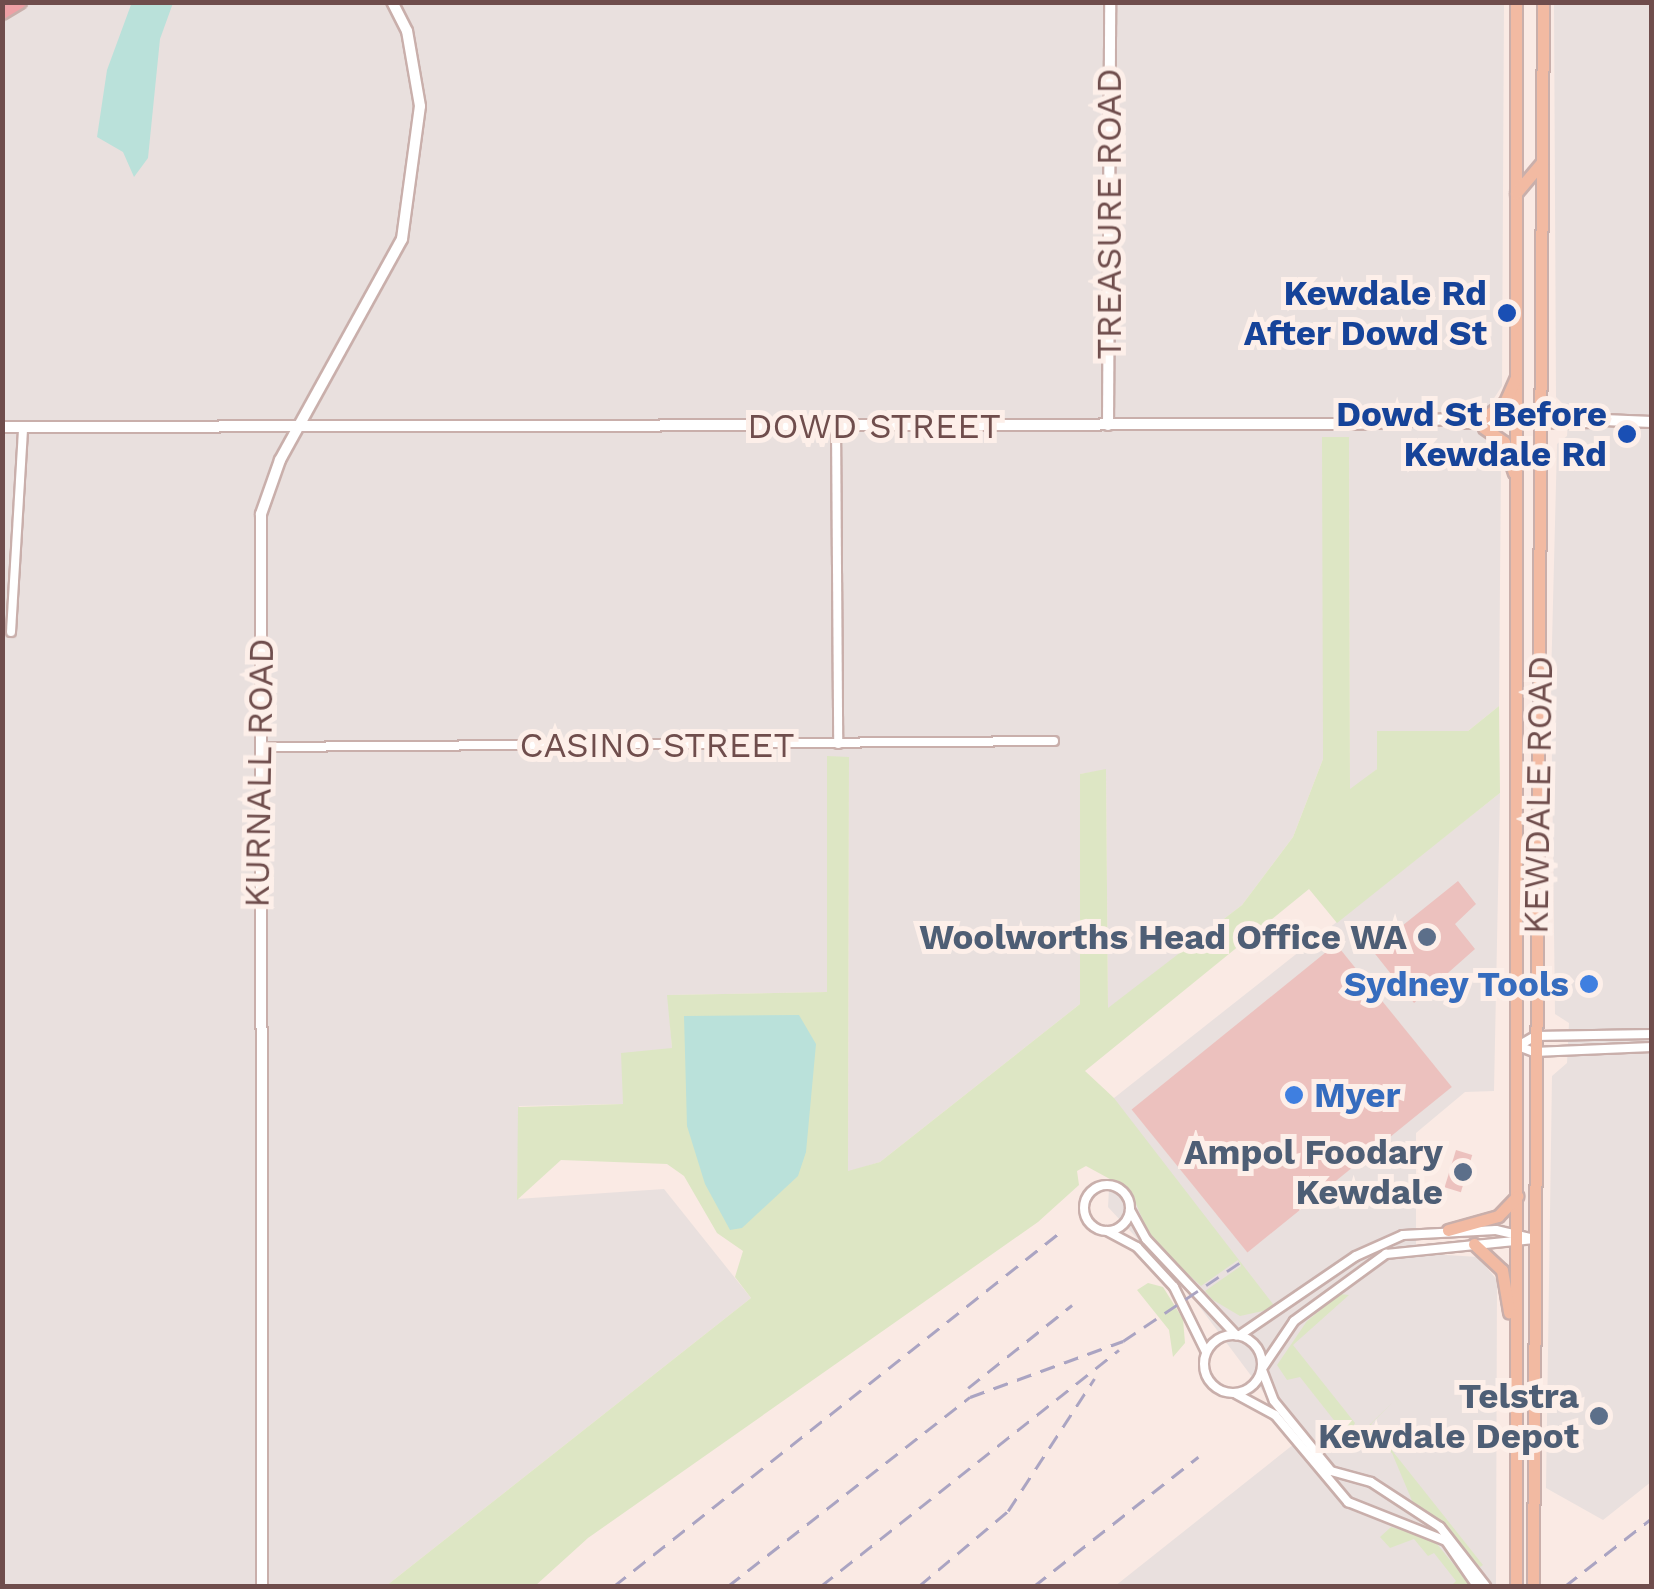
<!DOCTYPE html>
<html>
<head>
<meta charset="utf-8">
<style>
  body { margin:0 }
  #map { position:relative; width:1654px; height:1589px; overflow:hidden; background:#faeae4; font-family:"Work Sans",sans-serif }
  div>[style] { position:absolute }
  .industrial>* { inset:0; background:#e9e0de }
  .green>* { inset:0; background:#dde6c4 }
  .water>* { inset:0; background:#bae1da }
  .building>* { inset:0; background:#ecc1be; transform-origin:0 0 }
  .roads { filter:drop-shadow(2px 0 #c9afab) drop-shadow(-2px 0 #c9afab) drop-shadow(0 2px #c9afab) drop-shadow(0 -2px #c9afab) }
  .street>* { height:8px; margin:-4px; padding:0 4px; transform-origin:4px; border-radius:4px; background:#fff }
  .street>.ring { margin:-4px; padding:0; box-sizing:content-box; background:none; border:8px solid #fff; border-radius:50% }
  .secondary>* { height:10px; margin:-5px; padding:0 5px; transform-origin:5px; border-radius:5px; background:#fff }
  .primary>* { height:11px; margin:-5.5px; padding:0 5.5px; transform-origin:5.5px; border-radius:5.5px; background:#f2baa2 }
  .highway>* { height:12px; margin:-6px; padding:0 6px; transform-origin:6px; border-radius:6px; background:#eea0a5 }
  .rail>* { height:2.5px; margin-top:-1.25px; transform-origin:0; background:repeating-linear-gradient(90deg,#aaa4c2 0 15px,transparent 0 25px) }
  .dots>* { width:28px; height:28px; translate:-50% -50%; box-sizing:border-box; border:5px solid #fdefe9; border-radius:50% }
  span { translate:-50% -50%; white-space:nowrap; text-align:center; line-height:1.15; -webkit-text-stroke:10px #fdefe9; paint-order:stroke }
  .street-label { font-size:35px; color:#6f4d4c }
  .transit-label { font-size:35px; color:#164399; font-weight:700 }
  .right { translate:-100% -50%; text-align:right }
  .service-label { font-size:35px; color:#4e5e75; font-weight:700 }
  .shop-label { font-size:35px; color:#366cbe; font-weight:700 }
  .left { translate:0 -50%; text-align:left }
  .frame { position:absolute; inset:0; border:5px solid #6f4d4c; pointer-events:none }
</style>
</head>
<body>
<div id="map">
  <div class="industrial">
    <i style="clip-path:polygon(3px 3px,1504px 3px,1502px 386px,1487px 409px,1488px 439px,1501px 461px,1499px 706px,1468px 731px,1377px 731px,1377px 769px,1350px 791px,1349px 438px,1323px 437px,1323px 759px,1293px 837px,1242px 905px,1108px 1009px,1106px 770px,1080px 774px,1080px 1004px,880px 1162px,848px 1172px,849px 757px,827px 992px,668px 995px,672px 1048px,623px 1104px,519px 1106px,517px 1199px,664px 1189px,751px 1298px,386px 1586px,3px 1586px)"></i>
    <i style="clip-path:polygon(1554px 3px,1651px 3px,1651px 1482px,1603px 1520px,1546px 1488px,1552px 1076px,1567px 1063px,1569px 1023px,1555px 1014px,1551px 682px,1557px 444px,1567px 436px,1569px 410px,1556px 397px)"></i>
    <i style="clip-path:polygon(1500px 793px,1494px 1091px,1465px 1092px,1416px 1133px,1416px 1253px,1478px 1257px,1497px 1280px,1496px 1586px,1115px 1586px,1299px 1440px,1196px 1302px,1108px 1207px,1114px 1098px)"></i>
  </div>
  <div class="green">
    <i style="clip-path:polygon(1322px 437px,1349px 437px,1350px 789px,1377px 769px,1377px 731px,1468px 731px,1499px 706px,1500px 793px,1337px 923px,1309px 889px,1085px 1071px,1114px 1098px,1276px 1308px,1240px 1316px,1213px 1300px,1205px 1291px,1241px 1266px,1238px 1260px,1201px 1286px,1152px 1241px,1130px 1190px,1086px 1166px,1077px 1171px,1079px 1185px,1038px 1222px,588px 1538px,535px 1586px,386px 1586px,751px 1298px,735px 1277px,743px 1251px,717px 1233px,684px 1176px,667px 1164px,561px 1160px,517px 1200px,518px 1107px,623px 1104px,621px 1053px,672px 1048px,667px 995px,827px 992px,827px 756px,849px 757px,848px 1171px,880px 1162px,1080px 1004px,1080px 774px,1106px 769px,1108px 1008px,1242px 905px,1293px 837px,1323px 759px)"></i>
    <i style="clip-path:polygon(1148px 1283px,1163px 1287px,1183px 1319px,1185px 1343px,1173px 1357px,1169px 1330px,1137px 1290px)"></i>
    <i style="clip-path:polygon(1340px 1294px,1349px 1295px,1293px 1345px,1355px 1423px,1341px 1450px,1322px 1441px,1337px 1424px,1300px 1377px,1287px 1380px,1277px 1365px,1307px 1321px)"></i>
    <i style="clip-path:polygon(1393px 1402px,1371px 1424px,1483px 1565px,1480px 1567px,1413px 1503px,1392px 1453px,1362px 1432px)"></i>
    <i style="clip-path:polygon(1391px 1527px,1433px 1539px,1471px 1586px,1451px 1586px,1456px 1581px,1434px 1553px,1428px 1556px,1414px 1539px,1390px 1548px,1380px 1537px)"></i>
  </div>
  <div class="water">
    <i style="clip-path:polygon(132px 2px,173px 3px,160px 39px,148px 158px,134px 177px,123px 152px,97px 137px,107px 70px)"></i>
    <i style="clip-path:polygon(799px 1015px,816px 1044px,806px 1152px,798px 1176px,742px 1228px,730px 1230px,705px 1184px,687px 1126px,684px 1016px)"></i>
  </div>
  <div class="building">
    <i style="clip-path:polygon(1458px 881px,1476px 904px,1455px 924px,1475px 949px,1414px 1003px,1372px 950px)"></i>
    <i style="left:1336px;top:944px;width:184px;height:263px;rotate:51deg"></i>
    <i style="left:1456px;top:1150px;width:17px;height:39px;rotate:17deg"></i>
  </div>
  <div class="roads">
    <div class="street">
      <i style="left:836px;top:425px;width:319px;rotate:89.6deg"></i>
      <i style="left:11px;top:632px;width:205px;rotate:-86.6deg"></i>
      <i style="left:261px;top:747px;width:793px;rotate:-0.43deg"></i>
      <i style="left:1518px;top:1046px;width:20px;rotate:-30deg"></i>
      <i style="left:1535px;top:1036px;width:117px;rotate:-1deg"></i>
      <i style="left:1518px;top:1046px;width:17px;rotate:21deg"></i>
      <i style="left:1534px;top:1052px;width:118px;rotate:-2.4deg"></i>
      <i class="ring" style="left:1084px;top:1185px;width:38px;height:38px"></i>
      <i style="left:1130px;top:1210px;width:33px;rotate:61deg"></i>
      <i style="left:1146px;top:1239px;width:132px;rotate:46.8deg"></i>
      <i style="left:1107px;top:1231px;width:34px;rotate:28deg"></i>
      <i style="left:1137px;top:1247px;width:54px;rotate:47.2deg"></i>
      <i style="left:1174px;top:1287px;width:72px;rotate:63.8deg"></i>
      <i class="ring" style="left:1204px;top:1335px;width:50px;height:50px"></i>
      <i style="left:1240px;top:1335px;width:140px;rotate:-34.3deg"></i>
      <i style="left:1356px;top:1256px;width:51px;rotate:-24.1deg"></i>
      <i style="left:1403px;top:1235px;width:93px;rotate:-3.1deg"></i>
      <i style="left:1496px;top:1230px;width:39px;rotate:13deg"></i>
      <i style="left:1263px;top:1367px;width:55px;rotate:-56deg"></i>
      <i style="left:1294px;top:1321px;width:114px;rotate:-36.1deg"></i>
      <i style="left:1386px;top:1254px;width:149px;rotate:-5.8deg"></i>
      <i style="left:1262px;top:1370px;width:33px;rotate:69deg"></i>
      <i style="left:1274px;top:1401px;width:90px;rotate:50.8deg"></i>
      <i style="left:1331px;top:1471px;width:41px;rotate:15.4deg"></i>
      <i style="left:1371px;top:1482px;width:82px;rotate:33.1deg"></i>
      <i style="left:1440px;top:1527px;width:75px;rotate:52.1deg"></i>
      <i style="left:1236px;top:1394px;width:44px;rotate:28.3deg"></i>
      <i style="left:1275px;top:1415px;width:114px;rotate:50deg"></i>
      <i style="left:1348px;top:1502px;width:105px;rotate:21.7deg"></i>
      <i style="left:1446px;top:1541px;width:55px;rotate:55.4deg"></i>
    </div>
    <div class="secondary">
      <i style="left:1452px;top:423px;width:146px;rotate:-0.4deg"></i>
      <i style="left:1108px;top:425px;width:423px;rotate:-89.7deg"></i>
      <i style="left:2px;top:427px;width:1352px;rotate:-0.13deg"></i>
      <i style="left:1354px;top:424px;width:154px;rotate:-3deg"></i>
      <i style="left:1508px;top:416px;width:144px;rotate:2.4deg"></i>
      <i style="left:262px;top:1586px;width:1072px;rotate:-90.05deg"></i>
      <i style="left:261px;top:514px;width:57px;rotate:-70.6deg"></i>
      <i style="left:280px;top:460px;width:252px;rotate:-61.1deg"></i>
      <i style="left:402px;top:239px;width:134px;rotate:-82.3deg"></i>
      <i style="left:420px;top:106px;width:76px;rotate:-99.8deg"></i>
      <i style="left:407px;top:31px;width:33px;rotate:-117deg"></i>
    </div>
    <div class="primary">
      <i style="left:1516px;top:2px;width:1584px;rotate:90deg"></i>
      <i style="left:1516px;top:193px;width:39px;rotate:-50deg"></i>
      <i style="left:1482px;top:419px;width:29px;rotate:-36deg"></i>
      <i style="left:1505px;top:402px;width:27px;rotate:-66deg"></i>
      <i style="left:1484px;top:428px;width:24px;rotate:35deg"></i>
      <i style="left:1504px;top:442px;width:32px;rotate:72deg"></i>
      <i style="left:1448px;top:1230px;width:52px;rotate:-15.6deg"></i>
      <i style="left:1498px;top:1216px;width:28px;rotate:-46deg"></i>
      <i style="left:1474px;top:1244px;width:38px;rotate:43deg"></i>
      <i style="left:1502px;top:1270px;width:43px;rotate:80.5deg"></i>
      <i style="left:1533px;top:1586px;width:1584px;rotate:-89.64deg"></i>
    </div>
    <div class="highway">
      <i style="left:2px;top:13px;width:21px;rotate:-31deg"></i>
    </div>
  </div>
  <div class="rail">
    <i style="left:968px;top:1388px;width:133px;rotate:-38.6deg"></i>
    <i style="left:614px;top:1586px;width:568px;rotate:-38.42deg"></i>
    <i style="left:728px;top:1586px;width:307px;rotate:-38deg"></i>
    <i style="left:970px;top:1397px;width:163px;rotate:-20.1deg"></i>
    <i style="left:1123px;top:1341px;width:140px;rotate:-33.9deg"></i>
    <i style="left:821px;top:1586px;width:380px;rotate:-38.4deg"></i>
    <i style="left:919px;top:1586px;width:116px;rotate:-40.1deg"></i>
    <i style="left:1008px;top:1511px;width:158px;rotate:-56.9deg"></i>
    <i style="left:1034px;top:1586px;width:209px;rotate:-38.2deg"></i>
    <i style="left:1565px;top:1586px;width:110px;rotate:-38deg"></i>
  </div>
  <div class="dots">
    <i style="left:1507px;top:313px;background:#1a4fb4"></i>
    <i style="left:1627px;top:434px;background:#1a4fb4"></i>
    <i style="left:1427px;top:937px;background:#5c6f8a"></i>
    <i style="left:1589px;top:984px;background:#3f7fe0"></i>
    <i style="left:1294px;top:1095px;background:#3f7fe0"></i>
    <i style="left:1463px;top:1172px;background:#5c6f8a"></i>
    <i style="left:1599px;top:1416px;background:#5c6f8a"></i>
  </div>
  <div class="street-label">
    <span style="left:1109px;top:214px;rotate:-90deg">TREASURE ROAD</span>
    <span style="left:874px;top:426px">DOWD STREET</span>
    <span style="left:657px;top:745px">CASINO STREET</span>
    <span style="left:259px;top:773px;rotate:-89deg">KURNALL ROAD</span>
    <span style="left:1538px;top:795px;rotate:-89deg">KEWDALE ROAD</span>
  </div>
  <div class="transit-label">
    <span class="right" style="left:1487px;top:313px">Kewdale Rd<br>After Dowd St</span>
    <span class="right" style="left:1607px;top:434px">Dowd St Before<br>Kewdale Rd</span>
  </div>
  <div class="service-label">
    <span class="right" style="left:1407px;top:937px">Woolworths Head Office WA</span>
    <span class="right" style="left:1443px;top:1172px">Ampol Foodary<br>Kewdale</span>
    <span class="right" style="left:1579px;top:1416px">Telstra<br>Kewdale Depot</span>
  </div>
  <div class="shop-label">
    <span class="right" style="left:1569px;top:984px">Sydney Tools</span>
    <span class="left" style="left:1314px;top:1095px">Myer</span>
  </div>
  <div class="frame"></div>
</div>
</body>
</html>
